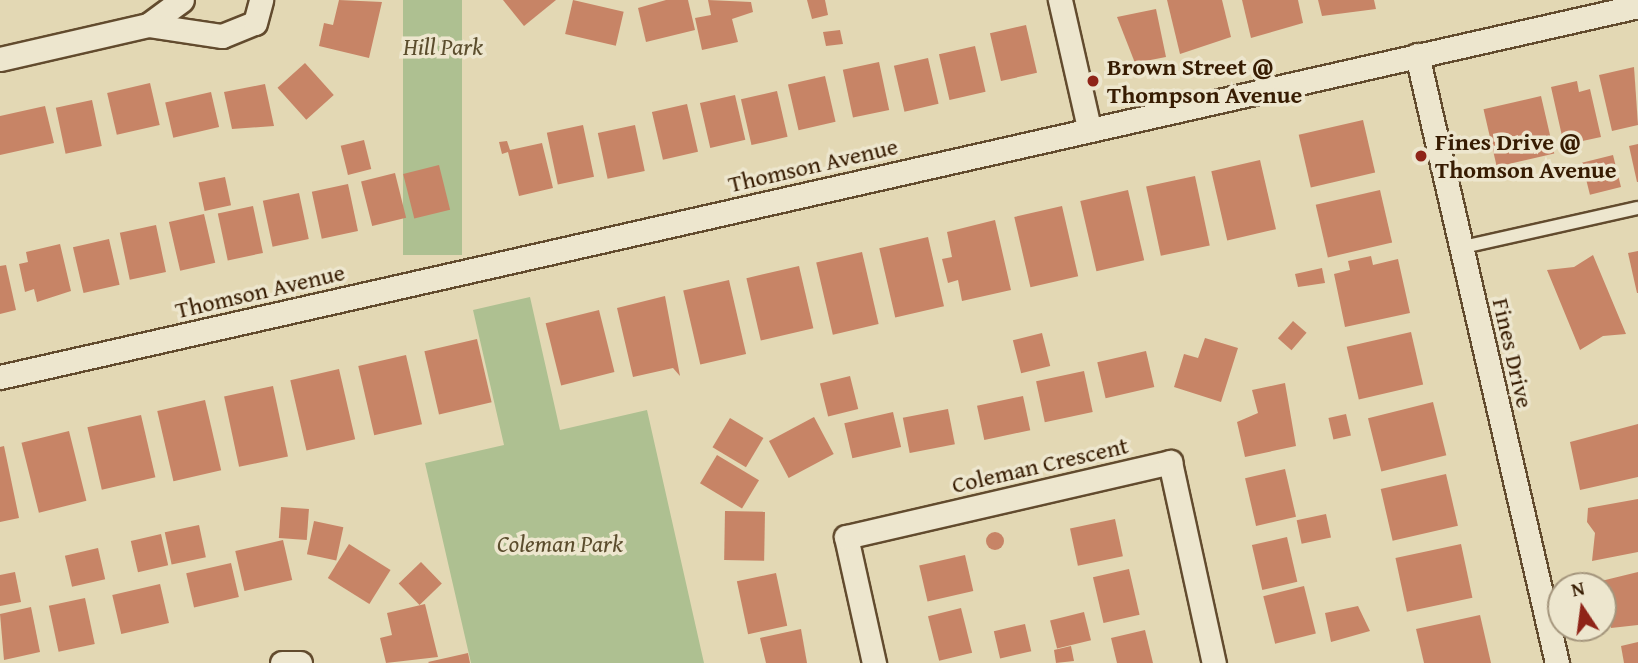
<!DOCTYPE html>
<html>
<head>
<meta charset="utf-8">
<style>
  body { margin:0 }
  #map { position:relative; width:1638px; height:663px; overflow:hidden; background:#e3d8b4; font-family:"Gentium Book Plus",serif }
  div>[style] { position:absolute }
  .green>* { inset:0; background:#aec091; transform-origin:0 0 }
  .building>* { inset:0; background:#c78466; transform-origin:0 0 }
  .round { border-radius:50% }
  .roads { filter:drop-shadow(2px 0 #624b2e) drop-shadow(-2px 0 #624b2e) drop-shadow(0 2px #624b2e) drop-shadow(0 -2px #624b2e) }
  .lane>* { height:12px; margin:-6px; padding:0 6px; transform-origin:6px; border-radius:6px; background:#ede6ce }
  .street>* { height:23px; margin:-11.5px; padding:0 11.5px; transform-origin:11.5px; border-radius:11.5px; background:#ede6ce }
  .dots>* { width:19px; height:19px; translate:-50% -50%; box-sizing:border-box; border:4px solid #ede6ce; border-radius:50% }
  span { translate:-50% -50%; white-space:nowrap; text-align:center; line-height:1.15; -webkit-text-stroke:7px #ede6ce; paint-order:stroke }
  .park-label { font-size:24px; color:#5b4d2d; font-style:italic }
  .poi-label { font-size:24px; color:#371c02; font-weight:700 }
  .left { translate:0 -50%; text-align:left }
  .street-label { font-size:24px; color:#371c02 }
  .north { position:absolute; left:1547px; top:572px; width:70px; height:70px; box-sizing:border-box; background:#ede6ce; border:2px solid #a4957c; border-radius:50%; rotate:347deg; font-size:19px; font-weight:700; line-height:28px; text-align:center; color:#371c02 }
  .north::after { content:''; display:block; margin:auto; width:24px; height:32px; background:#8f2418; clip-path:polygon(50% 0,100% 100%,50% 72%,0 100%) }
</style>
</head>
<body>
<div id="map">
  <div class="green">
    <i style="left:403px;top:0;width:59px;height:255px"></i>
    <i style="clip-path:polygon(530px 297px,560px 430px,647px 410px,704px 663px,471px 663px,425px 463px,504px 445px,473px 310px)"></i>
  </div>
  <div class="building">
    <i style="clip-path:polygon(339px 0,382px 2px,369px 58px,319px 46px,324px 23px,333px 25px)"></i>
    <i style="clip-path:polygon(503px 0,556px 0,524px 26px)"></i>
    <i style="left:573px;top:0;width:52px;height:35px;rotate:13deg"></i>
    <i style="clip-path:polygon(666px 0,688px 0,695px 30px,646px 42px,638px 8px)"></i>
    <i style="clip-path:polygon(708px 0,751px 2px,753px 12px,732px 19px,738px 42px,702px 50px,695px 18px,711px 15px)"></i>
    <i style="clip-path:polygon(807px 0,825px 0,828px 15px,812px 19px)"></i>
    <i style="clip-path:polygon(1167px 0,1222px 0,1231px 37px,1180px 54px)"></i>
    <i style="clip-path:polygon(1242px 0,1298px 0,1303px 23px,1251px 38px)"></i>
    <i style="clip-path:polygon(1318px 0,1374px 0,1376px 9px,1322px 16px)"></i>
    <i style="clip-path:polygon(1156px 9px,1166px 57px,1135px 63px,1117px 17px)"></i>
    <i style="left:1026px;top:25px;width:49px;height:37px;rotate:77deg"></i>
    <i style="clip-path:polygon(840px 30px,843px 44px,826px 46px,823px 32px)"></i>
    <i style="left:975px;top:46px;width:47px;height:37px;rotate:77deg"></i>
    <i style="left:928px;top:58px;width:47px;height:35px;rotate:77deg"></i>
    <i style="left:879px;top:62px;width:49px;height:37px;rotate:78deg"></i>
    <i style="left:305px;top:63px;width:43px;height:37px;rotate:48deg"></i>
    <i style="clip-path:polygon(1634px 67px,1638px 125px,1612px 131px,1599px 75px)"></i>
    <i style="left:825px;top:76px;width:47px;height:38px;rotate:77deg"></i>
    <i style="clip-path:polygon(1577px 81px,1579px 92px,1590px 89px,1601px 137px,1564px 145px,1551px 87px)"></i>
    <i style="left:150px;top:83px;width:43px;height:44px;rotate:77deg"></i>
    <i style="clip-path:polygon(265px 84px,274px 126px,232px 129px,224px 92px)"></i>
    <i style="left:777px;top:91px;width:47px;height:37px;rotate:77deg"></i>
    <i style="left:211px;top:92px;width:36px;height:47px;rotate:77deg"></i>
    <i style="left:735px;top:95px;width:46px;height:36px;rotate:77deg"></i>
    <i style="left:1541px;top:96px;width:59px;height:59px;rotate:77deg"></i>
    <i style="left:92px;top:100px;width:47px;height:37px;rotate:78deg"></i>
    <i style="left:687px;top:104px;width:49px;height:36px;rotate:77deg"></i>
    <i style="clip-path:polygon(45px 106px,54px 143px,0 155px,0 116px)"></i>
    <i style="left:1363px;top:120px;width:54px;height:66px;rotate:77deg"></i>
    <i style="left:583px;top:125px;width:53px;height:37px;rotate:78deg"></i>
    <i style="left:635px;top:125px;width:47px;height:38px;rotate:78deg"></i>
    <i style="left:364px;top:140px;width:30px;height:24px;rotate:76deg"></i>
    <i style="clip-path:polygon(507px 141px,510px 150px,542px 143px,553px 188px,519px 196px,508px 152px,502px 154px,499px 142px)"></i>
    <i style="clip-path:polygon(1638px 144px,1638px 182px,1637px 182px,1629px 146px)"></i>
    <i style="left:1613px;top:155px;width:33px;height:32px;rotate:76deg"></i>
    <i style="left:1260px;top:160px;width:71px;height:50px;rotate:77deg"></i>
    <i style="left:439px;top:165px;width:46px;height:37px;rotate:76deg"></i>
    <i style="left:395px;top:173px;width:46px;height:35px;rotate:76deg"></i>
    <i style="left:1195px;top:176px;width:71px;height:50px;rotate:78deg"></i>
    <i style="left:225px;top:177px;width:29px;height:27px;rotate:78deg"></i>
    <i style="left:348px;top:184px;width:48px;height:37px;rotate:78deg"></i>
    <i style="left:1128px;top:190px;width:72px;height:49px;rotate:77deg"></i>
    <i style="left:1380px;top:190px;width:54px;height:66px;rotate:77deg"></i>
    <i style="left:299px;top:193px;width:47px;height:37px;rotate:78deg"></i>
    <i style="left:253px;top:206px;width:48px;height:36px;rotate:78deg"></i>
    <i style="left:1062px;top:206px;width:72px;height:49px;rotate:77deg"></i>
    <i style="left:204px;top:214px;width:50px;height:36px;rotate:77deg"></i>
    <i style="clip-path:polygon(995px 220px,1011px 290px,962px 301px,958px 280px,948px 283px,942px 259px,952px 257px,947px 232px)"></i>
    <i style="left:156px;top:225px;width:48px;height:37px;rotate:78deg"></i>
    <i style="left:928px;top:237px;width:71px;height:50px;rotate:77deg"></i>
    <i style="left:109px;top:239px;width:47px;height:37px;rotate:77deg"></i>
    <i style="clip-path:polygon(60px 244px,71px 291px,37px 302px,34px 289px,25px 292px,19px 264px,28px 262px,26px 252px)"></i>
    <i style="clip-path:polygon(1638px 251px,1638px 293px,1637px 293px,1628px 253px)"></i>
    <i style="left:862px;top:252px;width:74px;height:47px;rotate:77deg"></i>
    <i style="clip-path:polygon(1593px 255px,1626px 334px,1603px 336px,1580px 350px,1547px 270px,1574px 267px)"></i>
    <i style="clip-path:polygon(1371px 256px,1373px 265px,1398px 259px,1410px 313px,1345px 327px,1334px 274px,1350px 270px,1348px 261px)"></i>
    <i style="clip-path:polygon(6px 265px,16px 310px,0 314px,0 266px)"></i>
    <i style="left:799px;top:266px;width:64px;height:54px;rotate:77deg"></i>
    <i style="clip-path:polygon(1322px 268px,1325px 283px,1298px 287px,1295px 274px)"></i>
    <i style="left:729px;top:280px;width:76px;height:47px;rotate:77deg"></i>
    <i style="clip-path:polygon(665px 296px,680px 376px,673px 368px,633px 377px,617px 308px)"></i>
    <i style="left:599px;top:310px;width:64px;height:55px;rotate:76deg"></i>
    <i style="left:1293px;top:321px;width:18px;height:23px;rotate:41deg"></i>
    <i style="left:1411px;top:332px;width:54px;height:66px;rotate:77deg"></i>
    <i style="left:1042px;top:333px;width:34px;height:30px;rotate:76deg"></i>
    <i style="clip-path:polygon(1205px 338px,1238px 348px,1221px 402px,1174px 387px,1184px 354px,1198px 358px)"></i>
    <i style="left:477px;top:339px;width:65px;height:54px;rotate:77deg"></i>
    <i style="left:1146px;top:351px;width:37px;height:50px;rotate:77deg"></i>
    <i style="left:406px;top:355px;width:71px;height:49px;rotate:77deg"></i>
    <i style="left:339px;top:369px;width:72px;height:50px;rotate:77deg"></i>
    <i style="left:1084px;top:371px;width:42px;height:49px;rotate:78deg"></i>
    <i style="left:850px;top:376px;width:34px;height:31px;rotate:76deg"></i>
    <i style="clip-path:polygon(1285px 383px,1296px 446px,1245px 457px,1237px 422px,1258px 413px,1252px 390px)"></i>
    <i style="left:273px;top:386px;width:72px;height:50px;rotate:78deg"></i>
    <i style="left:1023px;top:396px;width:35px;height:47px;rotate:78deg"></i>
    <i style="left:205px;top:400px;width:72px;height:49px;rotate:77deg"></i>
    <i style="left:1433px;top:402px;width:55px;height:67px;rotate:76deg"></i>
    <i style="left:948px;top:409px;width:36px;height:46px;rotate:79deg"></i>
    <i style="left:893px;top:412px;width:36px;height:50px;rotate:77deg"></i>
    <i style="left:1346px;top:414px;width:22px;height:18px;rotate:77deg"></i>
    <i style="left:141px;top:415px;width:64px;height:55px;rotate:77deg"></i>
    <i style="left:814px;top:417px;width:42px;height:51px;rotate:62deg"></i>
    <i style="left:730px;top:418px;width:39px;height:34px;rotate:31deg"></i>
    <i style="clip-path:polygon(1638px 424px,1638px 477px,1580px 490px,1570px 442px)"></i>
    <i style="left:69px;top:431px;width:72px;height:49px;rotate:76deg"></i>
    <i style="clip-path:polygon(4px 446px,19px 518px,0 522px,0 447px)"></i>
    <i style="left:717px;top:455px;width:49px;height:33px;rotate:31deg"></i>
    <i style="left:1285px;top:469px;width:49px;height:41px;rotate:77deg"></i>
    <i style="left:1446px;top:474px;width:53px;height:67px;rotate:77deg"></i>
    <i style="clip-path:polygon(1638px 499px,1638px 552px,1592px 561px,1595px 533px,1587px 522px,1588px 508px)"></i>
    <i style="left:281px;top:507px;width:28px;height:31px;rotate:4deg"></i>
    <i style="left:725px;top:511px;width:40px;height:49px;rotate:1deg"></i>
    <i style="left:1326px;top:514px;width:24px;height:30px;rotate:78deg"></i>
    <i style="left:1115px;top:519px;width:38px;height:46px;rotate:78deg"></i>
    <i style="left:314px;top:521px;width:30px;height:34px;rotate:12deg"></i>
    <i style="left:199px;top:525px;width:33px;height:35px;rotate:78deg"></i>
    <i class="round" style="left:986px;top:532px;width:18px;height:18px"></i>
    <i style="left:161px;top:534px;width:32px;height:31px;rotate:77deg"></i>
    <i style="left:1287px;top:537px;width:46px;height:36px;rotate:77deg"></i>
    <i style="left:283px;top:540px;width:41px;height:49px;rotate:77deg"></i>
    <i style="left:349px;top:544px;width:49px;height:40px;rotate:32deg"></i>
    <i style="left:1461px;top:544px;width:55px;height:67px;rotate:78deg"></i>
    <i style="left:98px;top:548px;width:32px;height:34px;rotate:77deg"></i>
    <i style="left:965px;top:555px;width:37px;height:47px;rotate:77deg"></i>
    <i style="left:421px;top:562px;width:30px;height:31px;rotate:46deg"></i>
    <i style="left:231px;top:563px;width:35px;height:46px;rotate:77deg"></i>
    <i style="left:1129px;top:569px;width:47px;height:37px;rotate:77deg"></i>
    <i style="clip-path:polygon(15px 572px,21px 602px,0 606px,0 575px)"></i>
    <i style="clip-path:polygon(1638px 572px,1638px 625px,1611px 628px,1611px 604px,1597px 582px)"></i>
    <i style="left:776px;top:573px;width:54px;height:40px;rotate:78deg"></i>
    <i style="left:160px;top:584px;width:40px;height:49px;rotate:77deg"></i>
    <i style="left:1304px;top:586px;width:49px;height:42px;rotate:76deg"></i>
    <i style="left:85px;top:598px;width:47px;height:37px;rotate:78deg"></i>
    <i style="clip-path:polygon(425px 604px,438px 657px,386px 663px,380px 638px,392px 635px,387px 613px)"></i>
    <i style="clip-path:polygon(1358px 606px,1370px 631px,1331px 642px,1325px 613px)"></i>
    <i style="clip-path:polygon(31px 607px,40px 652px,4px 660px,0 614px)"></i>
    <i style="left:961px;top:608px;width:46px;height:34px;rotate:76deg"></i>
    <i style="left:1084px;top:612px;width:29px;height:35px;rotate:76deg"></i>
    <i style="clip-path:polygon(1480px 615px,1491px 663px,1424px 663px,1416px 629px)"></i>
    <i style="left:1025px;top:624px;width:28px;height:32px;rotate:77deg"></i>
    <i style="clip-path:polygon(801px 629px,807px 663px,766px 663px,760px 638px)"></i>
    <i style="clip-path:polygon(1145px 630px,1153px 663px,1117px 663px,1111px 638px)"></i>
    <i style="clip-path:polygon(1638px 642px,1638px 663px,1624px 663px,1621px 646px)"></i>
    <i style="clip-path:polygon(1071px 646px,1074px 661px,1056px 663px,1054px 650px)"></i>
    <i style="clip-path:polygon(468px 653px,470px 663px,429px 663px,428px 662px)"></i>
  </div>
  <div class="roads">
    <div class="lane">
      <i style="left:1463px;top:247px;width:179px;rotate:-12.6deg"></i>
    </div>
    <div class="street">
      <i style="left:1060px;top:0;width:131px;rotate:77.2deg"></i>
      <i style="left:148px;top:25px;width:42px;rotate:-36.3deg"></i>
      <i style="left:1417px;top:55px;width:624px;rotate:77.03deg"></i>
      <i style="left:0;top:59px;width:152px;rotate:-12.9deg"></i>
      <i style="left:148px;top:25px;width:75px;rotate:8.5deg"></i>
      <i style="left:222px;top:36px;width:35px;rotate:-22deg"></i>
      <i style="left:255px;top:23px;width:24px;rotate:-75deg"></i>
      <i style="left:0;top:377px;width:1679px;rotate:-12.76deg"></i>
      <i style="left:282px;top:663px;width:18px"></i>
      <i style="left:874px;top:663px;width:129px;rotate:-102.5deg"></i>
      <i style="left:846px;top:537px;width:333px;rotate:-13deg"></i>
      <i style="left:1170px;top:462px;width:206px;rotate:77.7deg"></i>
    </div>
  </div>
  <div class="dots">
    <i style="left:1093px;top:81px;background:#8f2418"></i>
    <i style="left:1421px;top:156px;background:#8f2418"></i>
  </div>
  <div class="park-label">
    <span style="left:443px;top:47px">Hill Park</span>
    <span style="left:560px;top:544px">Coleman Park</span>
  </div>
  <div class="poi-label">
    <span class="left" style="left:1107px;top:81px">Brown Street @<br>Thompson Avenue</span>
    <span class="left" style="left:1435px;top:156px">Fines Drive @<br>Thomson Avenue</span>
  </div>
  <div class="street-label">
    <span style="left:813px;top:165px;rotate:-13deg">Thomson Avenue</span>
    <span style="left:260px;top:291px;rotate:-13deg">Thomson Avenue</span>
    <span style="left:1513px;top:353px;rotate:77deg">Fines Drive</span>
    <span style="left:1040px;top:465px;rotate:-13deg">Coleman Crescent</span>
  </div>
  <div class="north">N</div>
</div>
</body>
</html>
